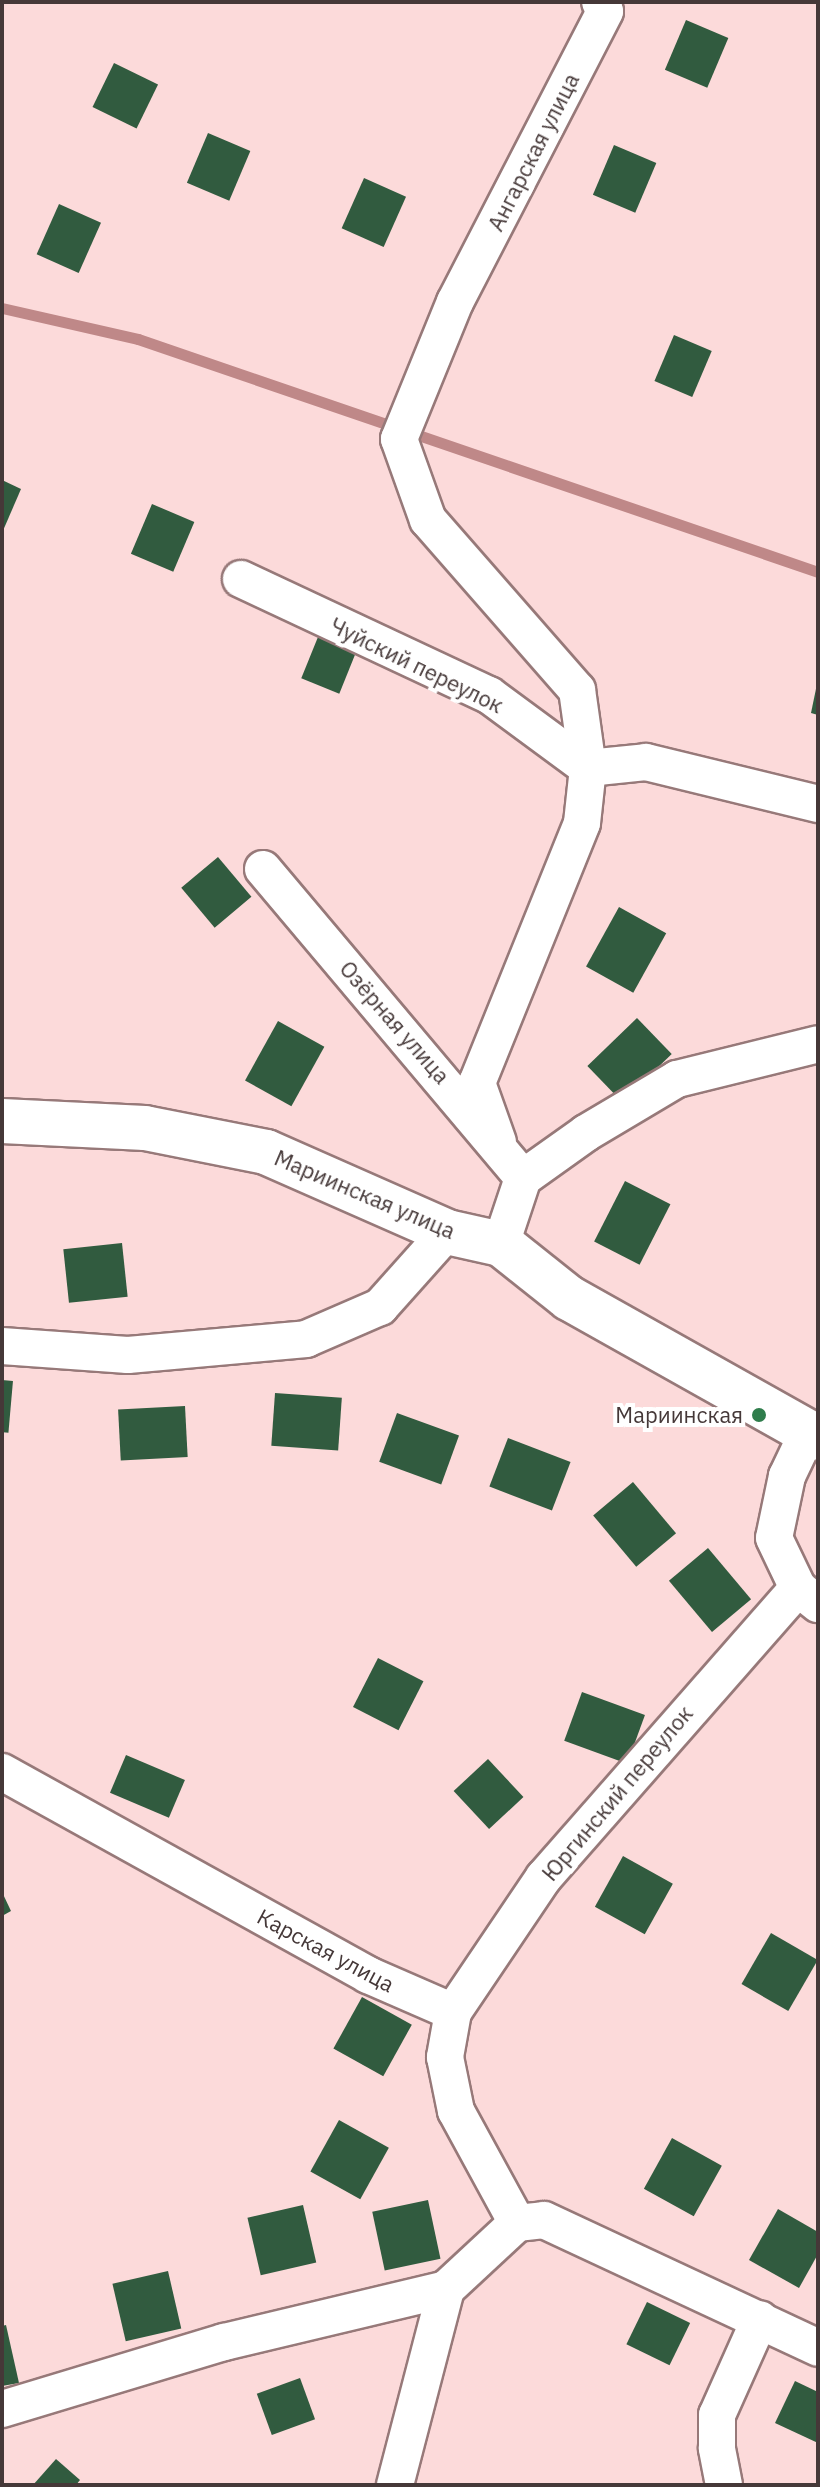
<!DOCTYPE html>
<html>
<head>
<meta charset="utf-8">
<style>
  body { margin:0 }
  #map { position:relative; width:820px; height:2487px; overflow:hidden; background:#fcdada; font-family:"IBM Plex Sans",sans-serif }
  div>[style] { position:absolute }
  .stream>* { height:11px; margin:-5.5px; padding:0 5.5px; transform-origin:5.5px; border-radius:5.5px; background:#bf8888 }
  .building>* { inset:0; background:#315b3f; transform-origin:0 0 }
  .roads { filter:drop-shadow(2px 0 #977979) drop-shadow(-2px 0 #977979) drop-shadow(0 2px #977979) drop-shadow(0 -2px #977979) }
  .street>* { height:36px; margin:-18px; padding:0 18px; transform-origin:18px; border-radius:18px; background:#fff }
  .secondary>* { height:44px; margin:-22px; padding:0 22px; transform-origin:22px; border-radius:22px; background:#fff }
  .dots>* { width:22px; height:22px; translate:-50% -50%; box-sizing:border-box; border:4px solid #fff; border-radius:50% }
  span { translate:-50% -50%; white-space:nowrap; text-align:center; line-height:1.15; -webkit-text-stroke:8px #fff; paint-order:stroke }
  .street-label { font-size:22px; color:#453838 }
  .poi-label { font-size:22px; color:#453838 }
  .right { translate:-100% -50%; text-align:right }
  .frame { position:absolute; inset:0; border:4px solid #453838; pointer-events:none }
</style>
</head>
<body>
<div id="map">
  <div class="stream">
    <i style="left:2px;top:308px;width:139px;rotate:12.8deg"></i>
    <i style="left:138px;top:339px;width:719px;rotate:18.91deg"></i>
  </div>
  <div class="building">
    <i style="left:686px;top:20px;width:46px;height:54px;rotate:23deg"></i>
    <i style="left:114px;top:63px;width:49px;height:49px;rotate:26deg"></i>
    <i style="left:208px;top:133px;width:46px;height:54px;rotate:23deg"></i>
    <i style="left:614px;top:145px;width:46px;height:54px;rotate:23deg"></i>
    <i style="left:364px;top:178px;width:46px;height:55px;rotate:24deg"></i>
    <i style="left:59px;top:204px;width:46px;height:55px;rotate:24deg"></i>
    <i style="left:674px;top:335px;width:41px;height:50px;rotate:23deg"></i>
    <i style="clip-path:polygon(2px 480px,21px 489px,2px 533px)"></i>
    <i style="left:152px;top:504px;width:46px;height:54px;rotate:23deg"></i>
    <i style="left:320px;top:632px;width:41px;height:50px;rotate:22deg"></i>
    <i style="clip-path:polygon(817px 684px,818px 684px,818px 715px,811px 713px)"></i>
    <i style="left:218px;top:857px;width:52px;height:48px;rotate:50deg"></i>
    <i style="left:619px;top:907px;width:54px;height:68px;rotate:29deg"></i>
    <i style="left:637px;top:1018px;width:50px;height:69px;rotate:46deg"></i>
    <i style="left:278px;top:1021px;width:53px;height:68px;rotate:29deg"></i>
    <i style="left:625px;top:1181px;width:51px;height:68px;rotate:27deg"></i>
    <i style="left:122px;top:1243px;width:54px;height:59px;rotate:84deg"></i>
    <i style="left:2px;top:1380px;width:11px;height:52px;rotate:5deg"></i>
    <i style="left:275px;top:1393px;width:67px;height:53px;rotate:4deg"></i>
    <i style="left:185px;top:1406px;width:51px;height:67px;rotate:87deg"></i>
    <i style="left:397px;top:1413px;width:66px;height:52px;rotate:20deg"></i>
    <i style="left:508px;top:1438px;width:67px;height:52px;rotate:21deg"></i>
    <i style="left:633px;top:1482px;width:67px;height:52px;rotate:50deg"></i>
    <i style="left:708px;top:1548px;width:67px;height:51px;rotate:50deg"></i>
    <i style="left:378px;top:1658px;width:51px;height:55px;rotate:27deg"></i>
    <i style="left:582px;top:1692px;width:67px;height:52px;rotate:20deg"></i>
    <i style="left:126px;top:1755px;width:64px;height:41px;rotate:23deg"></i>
    <i style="left:488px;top:1759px;width:52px;height:47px;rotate:47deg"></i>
    <i style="left:623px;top:1856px;width:57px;height:58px;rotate:29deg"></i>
    <i style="clip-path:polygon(2px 1892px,11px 1911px,2px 1916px)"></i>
    <i style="left:771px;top:1933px;width:54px;height:59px;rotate:30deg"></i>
    <i style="left:362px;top:1997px;width:57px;height:59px;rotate:29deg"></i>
    <i style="left:339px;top:2120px;width:57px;height:59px;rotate:29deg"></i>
    <i style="left:672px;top:2138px;width:57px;height:58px;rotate:29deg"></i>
    <i style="left:428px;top:2200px;width:60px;height:57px;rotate:78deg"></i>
    <i style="left:303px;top:2205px;width:59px;height:57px;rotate:77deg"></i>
    <i style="clip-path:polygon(778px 2209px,818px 2232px,818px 2254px,799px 2288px,749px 2260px)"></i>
    <i style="left:168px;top:2271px;width:59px;height:57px;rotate:77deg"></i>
    <i style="left:647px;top:2302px;width:48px;height:47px;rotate:26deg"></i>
    <i style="clip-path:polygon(6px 2325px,19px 2383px,2px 2386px,2px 2326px)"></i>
    <i style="left:300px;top:2378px;width:44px;height:46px;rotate:70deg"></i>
    <i style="clip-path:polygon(795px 2381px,818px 2392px,818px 2443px,775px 2423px)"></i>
    <i style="clip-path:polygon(56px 2459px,80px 2480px,76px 2485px,33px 2485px)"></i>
  </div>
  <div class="roads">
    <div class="street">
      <i style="left:241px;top:579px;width:274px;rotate:25.1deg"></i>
      <i style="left:489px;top:695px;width:123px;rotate:36.4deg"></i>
      <i style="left:588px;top:768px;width:58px;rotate:-5.9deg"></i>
      <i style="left:646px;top:762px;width:177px;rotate:13.7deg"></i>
      <i style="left:263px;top:869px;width:404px;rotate:49.9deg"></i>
      <i style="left:498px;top:1142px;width:63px;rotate:-109.6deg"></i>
      <i style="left:477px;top:1083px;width:280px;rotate:-68deg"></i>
      <i style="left:582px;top:823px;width:55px;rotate:-83.8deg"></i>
      <i style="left:588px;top:768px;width:79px;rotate:-98deg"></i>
      <i style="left:577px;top:690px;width:226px;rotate:-131.2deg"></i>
      <i style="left:428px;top:520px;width:86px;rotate:-109.7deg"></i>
      <i style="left:399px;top:439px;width:148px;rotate:-67.8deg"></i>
      <i style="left:455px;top:302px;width:327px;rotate:-62.7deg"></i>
      <i style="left:605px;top:11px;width:10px;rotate:-119deg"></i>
      <i style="left:501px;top:1244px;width:70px;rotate:-71.6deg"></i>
      <i style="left:523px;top:1178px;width:77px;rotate:-35.5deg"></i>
      <i style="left:586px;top:1133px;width:106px;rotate:-30.7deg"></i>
      <i style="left:677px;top:1079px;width:145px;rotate:-13.9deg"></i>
      <i style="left:2px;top:1346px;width:126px;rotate:4.1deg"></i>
      <i style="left:128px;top:1355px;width:179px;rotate:-5.1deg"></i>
      <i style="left:306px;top:1339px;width:81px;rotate:-23.4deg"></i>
      <i style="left:380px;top:1307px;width:101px;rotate:-48.2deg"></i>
      <i style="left:808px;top:1432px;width:49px;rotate:115.5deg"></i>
      <i style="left:787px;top:1476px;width:63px;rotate:101.8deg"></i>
      <i style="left:774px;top:1538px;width:55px;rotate:64.4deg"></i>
      <i style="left:798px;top:1588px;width:26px;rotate:39deg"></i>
      <i style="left:798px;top:1588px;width:385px;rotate:131.3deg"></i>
      <i style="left:544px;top:1877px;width:163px;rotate:124deg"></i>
      <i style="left:453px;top:2012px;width:46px;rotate:100.1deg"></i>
      <i style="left:445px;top:2057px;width:55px;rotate:78.5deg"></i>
      <i style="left:456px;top:2111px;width:128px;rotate:61.4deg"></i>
      <i style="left:517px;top:2223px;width:27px;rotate:-6deg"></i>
      <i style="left:544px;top:2220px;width:302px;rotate:25deg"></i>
      <i style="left:2px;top:1772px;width:419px;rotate:29deg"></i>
      <i style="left:368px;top:1975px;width:93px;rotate:23.5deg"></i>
      <i style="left:2px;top:2409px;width:232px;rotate:-16.8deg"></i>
      <i style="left:224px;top:2342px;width:228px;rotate:-13.4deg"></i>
      <i style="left:446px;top:2289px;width:97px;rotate:-42.9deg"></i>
      <i style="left:395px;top:2485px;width:203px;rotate:-75.4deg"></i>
      <i style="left:724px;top:2485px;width:38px;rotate:-101deg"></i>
      <i style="left:717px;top:2448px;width:33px;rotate:-90deg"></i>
      <i style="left:717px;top:2415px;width:105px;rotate:-65.9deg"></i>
    </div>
    <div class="secondary">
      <i style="left:2px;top:1121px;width:143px;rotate:2.8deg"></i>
      <i style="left:145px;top:1128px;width:123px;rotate:11.2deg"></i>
      <i style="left:266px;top:1152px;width:198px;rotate:23.8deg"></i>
      <i style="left:447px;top:1232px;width:55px;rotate:12.5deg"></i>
      <i style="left:501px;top:1244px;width:87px;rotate:38.5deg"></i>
      <i style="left:569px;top:1298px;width:286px;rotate:29.3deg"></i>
    </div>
  </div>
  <div class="dots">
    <i style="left:759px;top:1415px;background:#2f7d4c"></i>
  </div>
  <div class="street-label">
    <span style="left:533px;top:152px;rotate:-63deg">Ангарская улица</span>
    <span style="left:417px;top:665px;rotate:26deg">Чуйский переулок</span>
    <span style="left:395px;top:1022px;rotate:49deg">Озёрная улица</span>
    <span style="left:365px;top:1194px;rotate:23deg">Мариинская улица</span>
    <span style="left:617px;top:1793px;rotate:-50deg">Юргинский переулок</span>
    <span style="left:326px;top:1950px;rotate:28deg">Карская улица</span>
  </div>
  <div class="poi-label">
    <span class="right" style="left:743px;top:1415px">Мариинская</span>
  </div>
  <div class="frame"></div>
</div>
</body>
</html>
